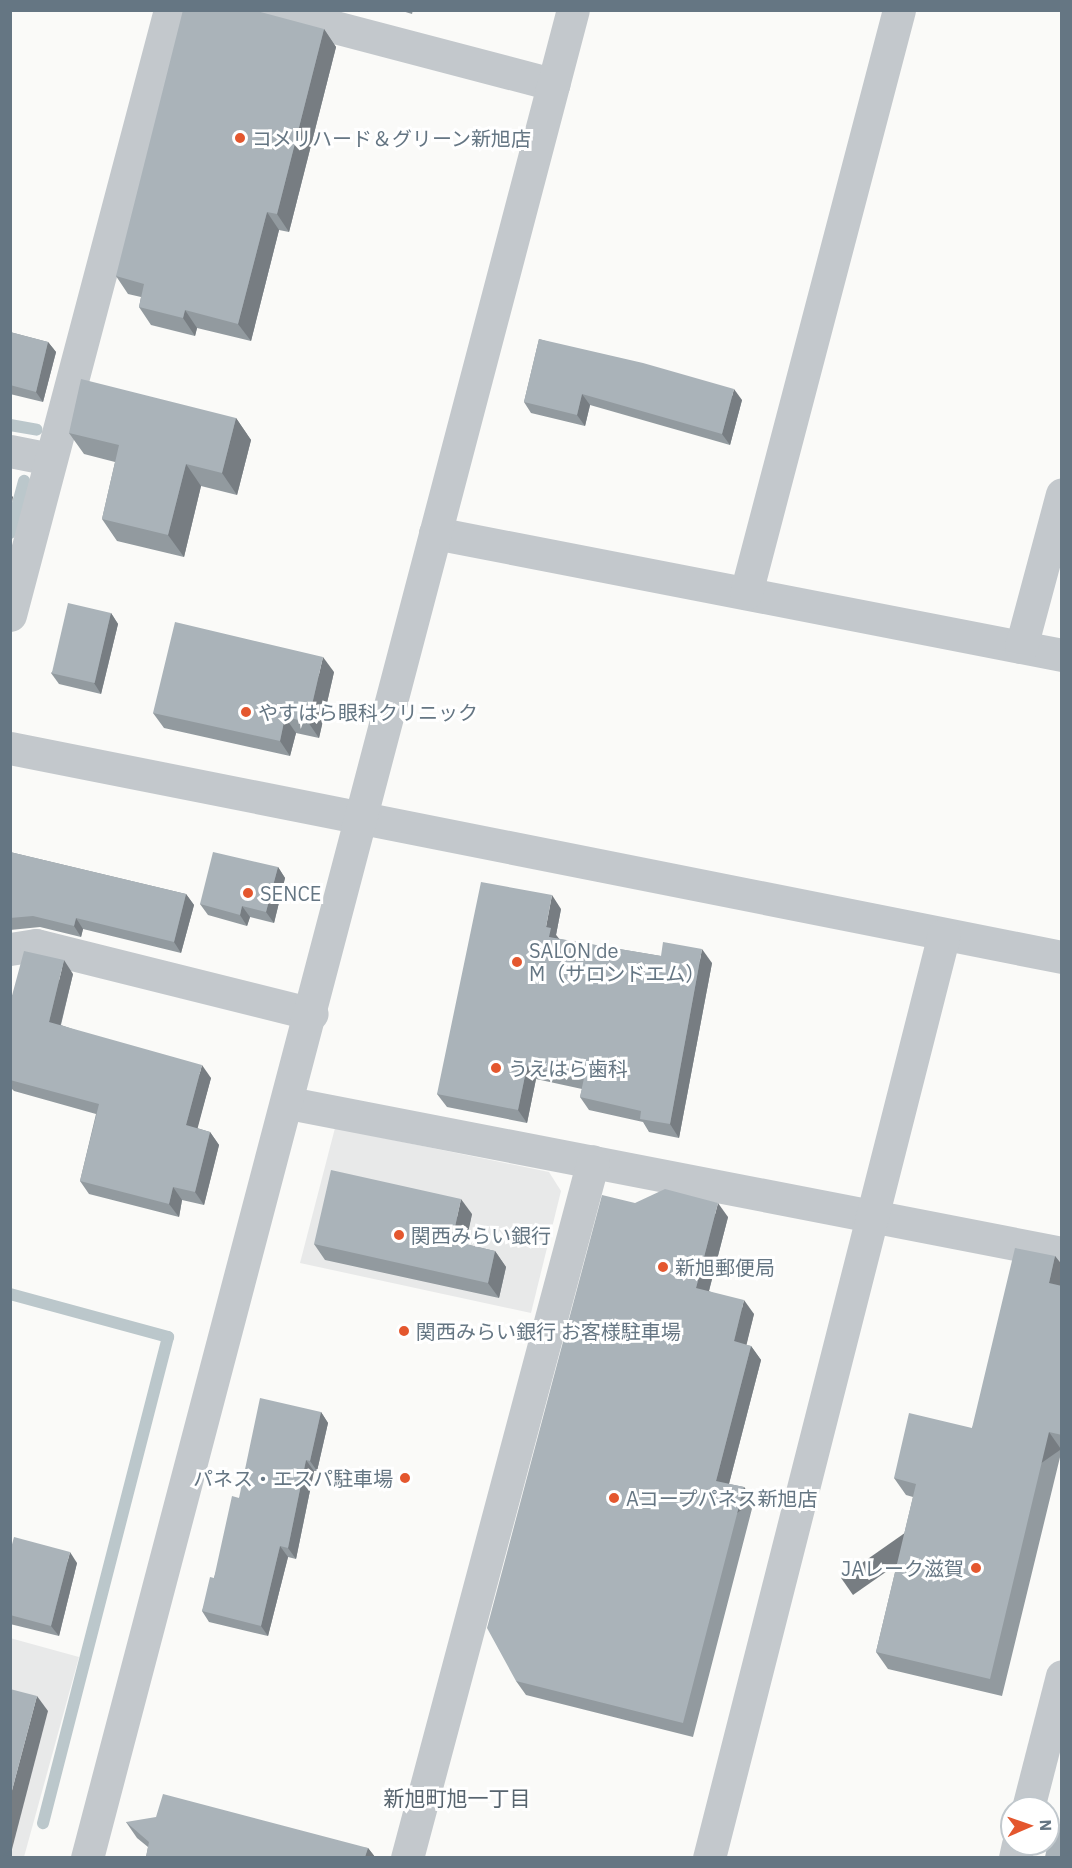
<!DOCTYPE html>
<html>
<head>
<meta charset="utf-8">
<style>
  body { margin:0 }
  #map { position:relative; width:1072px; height:1868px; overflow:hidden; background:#fafaf8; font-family:"IBM Plex Sans","Noto Sans JP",sans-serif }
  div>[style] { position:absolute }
  .built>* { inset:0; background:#e8e9e9 }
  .stream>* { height:12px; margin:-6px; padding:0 6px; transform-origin:6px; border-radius:6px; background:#bbc7cb }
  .minor>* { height:33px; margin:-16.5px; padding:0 16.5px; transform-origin:16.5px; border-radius:16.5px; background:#c3c8cc }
  .wall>* { inset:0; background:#929a9f }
  .shaded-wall>* { inset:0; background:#777d82; transform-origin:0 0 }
  .building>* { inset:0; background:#aab3b9; transform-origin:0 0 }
  .dots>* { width:16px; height:16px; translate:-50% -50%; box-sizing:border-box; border:3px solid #fff; border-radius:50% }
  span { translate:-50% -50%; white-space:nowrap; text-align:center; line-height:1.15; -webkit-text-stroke:6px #fff; paint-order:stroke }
  .poi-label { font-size:20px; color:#657683 }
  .left { translate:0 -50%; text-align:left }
  .right { translate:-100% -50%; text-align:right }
  .neighbourhood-label { font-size:21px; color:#57646e }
  .frame { position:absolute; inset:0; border:12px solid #657683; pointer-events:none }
  .north { position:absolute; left:1000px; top:1796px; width:60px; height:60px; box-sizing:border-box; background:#fff; border:2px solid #c1c8cd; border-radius:50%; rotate:88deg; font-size:16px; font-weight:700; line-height:24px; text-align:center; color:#657683 }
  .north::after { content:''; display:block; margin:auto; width:21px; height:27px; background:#e4572e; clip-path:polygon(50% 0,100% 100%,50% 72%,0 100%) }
</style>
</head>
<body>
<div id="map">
  <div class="built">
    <i style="clip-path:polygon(335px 1128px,549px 1172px,561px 1191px,531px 1313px,300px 1263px)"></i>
    <i style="clip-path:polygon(10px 1638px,79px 1657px,24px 1857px,11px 1857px)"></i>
  </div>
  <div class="stream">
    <i style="left:10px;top:425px;width:27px;rotate:10deg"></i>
    <i style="left:10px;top:533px;width:54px;rotate:-74.9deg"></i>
    <i style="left:10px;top:1294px;width:164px;rotate:15.2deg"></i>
    <i style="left:168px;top:1337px;width:502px;rotate:104.42deg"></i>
  </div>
  <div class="minor">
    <i style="left:270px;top:10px;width:293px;rotate:14.7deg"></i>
    <i style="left:10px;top:451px;width:41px;rotate:11.3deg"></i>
    <i style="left:435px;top:533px;width:639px;rotate:11.01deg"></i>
    <i style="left:746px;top:593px;width:603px;rotate:-75.3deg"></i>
    <i style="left:10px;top:615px;width:626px;rotate:-75.19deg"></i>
    <i style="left:1021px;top:647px;width:158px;rotate:-75deg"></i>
    <i style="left:10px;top:748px;width:1073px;rotate:11.24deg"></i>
    <i style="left:10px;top:949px;width:26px;rotate:-9deg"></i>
    <i style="left:36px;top:945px;width:284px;rotate:14deg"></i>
    <i style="left:289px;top:1103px;width:787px;rotate:10.98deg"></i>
    <i style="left:1028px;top:1808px;width:136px;rotate:-75.6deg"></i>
    <i style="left:87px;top:1858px;width:1911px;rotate:-75.27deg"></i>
    <i style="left:407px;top:1858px;width:721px;rotate:-75.06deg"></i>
    <i style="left:709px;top:1858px;width:953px;rotate:-75.73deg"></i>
    <i style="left:1015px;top:1858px;width:14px;rotate:-78deg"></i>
  </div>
  <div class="wall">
    <i style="clip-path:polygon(399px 10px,413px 10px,412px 14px)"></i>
    <i style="clip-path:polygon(324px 29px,336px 47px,289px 232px,279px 230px,251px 341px,197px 328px,195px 336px,151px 325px,139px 307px,141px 297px,128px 294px,116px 276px)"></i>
    <i style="clip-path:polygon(10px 332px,48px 342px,56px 352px,43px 402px,10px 394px)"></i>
    <i style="clip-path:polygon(539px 339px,742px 400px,730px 445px,590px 405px,585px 426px,531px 413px,524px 402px)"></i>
    <i style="clip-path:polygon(236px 418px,251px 440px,237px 495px,201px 486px,184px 557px,117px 541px,102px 519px,115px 462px,84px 454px,69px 433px)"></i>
    <i style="clip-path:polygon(111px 613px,118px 624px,101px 694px,59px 684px,51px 673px)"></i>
    <i style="clip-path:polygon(334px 672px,319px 738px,296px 733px,290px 756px,164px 728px,153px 713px)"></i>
    <i style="clip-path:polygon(10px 852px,186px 894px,194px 905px,181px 953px,83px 929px,81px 937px,40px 927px,10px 930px)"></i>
    <i style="clip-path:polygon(278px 867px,285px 878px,274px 923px,250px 917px,247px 926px,208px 915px,200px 904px)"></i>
    <i style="clip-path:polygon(561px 909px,556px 935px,559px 939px,661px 956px,712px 963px,679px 1138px,649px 1132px,643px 1122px,589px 1110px,580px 1097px,582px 1089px,536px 1079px,527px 1123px,447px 1107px,437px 1094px)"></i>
    <i style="clip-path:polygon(73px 974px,61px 1025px,211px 1078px,197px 1128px,210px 1132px,219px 1145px,204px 1205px,182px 1200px,179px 1217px,89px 1194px,80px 1181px,96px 1114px,14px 1091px,10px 1087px,10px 1003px)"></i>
    <i style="clip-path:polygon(635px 1203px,728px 1217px,709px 1291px,754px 1314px,746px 1345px,751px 1346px,761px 1360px,729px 1484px,744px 1487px,754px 1501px,693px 1737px,526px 1695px,516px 1681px)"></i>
    <i style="clip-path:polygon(472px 1214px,465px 1244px,495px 1251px,506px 1267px,499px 1298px,325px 1260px,314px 1244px)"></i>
    <i style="clip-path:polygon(1055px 1256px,1062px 1265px,1062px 1449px,1002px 1696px,888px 1669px,876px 1652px,913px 1497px,906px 1495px,894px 1478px,972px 1428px)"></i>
    <i style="clip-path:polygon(321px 1412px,328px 1423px,317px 1471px,314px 1471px,296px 1559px,288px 1557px,268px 1636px,209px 1622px,202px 1611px,214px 1578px,239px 1498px)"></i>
    <i style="clip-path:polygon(10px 1552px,77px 1563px,59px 1636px,10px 1624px)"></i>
    <i style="clip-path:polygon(126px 1822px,368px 1848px,375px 1857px,146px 1857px,148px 1847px,137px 1838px)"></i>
  </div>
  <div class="shaded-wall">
    <i style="clip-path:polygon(324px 29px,336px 47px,289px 232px,277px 214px)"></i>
    <i style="clip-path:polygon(267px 212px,279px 230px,251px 341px,238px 324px)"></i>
    <i style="clip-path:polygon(185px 310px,197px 328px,195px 336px,183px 318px)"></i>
    <i style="clip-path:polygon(48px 342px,56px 352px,43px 402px,36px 392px)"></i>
    <i style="clip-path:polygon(734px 389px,742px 400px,730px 445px,722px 434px)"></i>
    <i style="clip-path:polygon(582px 394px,590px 405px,585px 426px,577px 415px)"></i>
    <i style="clip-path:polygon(236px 418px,251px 440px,237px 495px,222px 473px)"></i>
    <i style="clip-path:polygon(186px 464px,201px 486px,184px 557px,168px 535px)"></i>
    <i style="clip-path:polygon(10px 494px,13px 497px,10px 512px)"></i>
    <i style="clip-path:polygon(111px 613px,118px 624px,101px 694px,94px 683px)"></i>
    <i style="clip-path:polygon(323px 657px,334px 672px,319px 738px,308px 722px)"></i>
    <i style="clip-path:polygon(285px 717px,296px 733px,290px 756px,280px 741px)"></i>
    <i style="clip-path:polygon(278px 867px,285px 878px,274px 923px,266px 912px)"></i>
    <i style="clip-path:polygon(186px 894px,194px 905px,181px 953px,174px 942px)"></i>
    <i style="clip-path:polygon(552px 895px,561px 909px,556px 935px,561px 941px,549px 937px,546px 927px)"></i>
    <i style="clip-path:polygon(242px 906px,250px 917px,247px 926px,240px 915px)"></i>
    <i style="clip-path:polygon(76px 918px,83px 929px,81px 937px,74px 926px)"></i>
    <i style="clip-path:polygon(702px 949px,712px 963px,679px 1138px,670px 1124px)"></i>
    <i style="clip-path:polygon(64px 960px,73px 974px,58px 1035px,49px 1022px)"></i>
    <i style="clip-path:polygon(202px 1065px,211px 1078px,195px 1138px,186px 1125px)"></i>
    <i style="clip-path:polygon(527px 1066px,536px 1079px,527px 1123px,518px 1110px)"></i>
    <i style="clip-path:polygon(210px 1132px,219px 1145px,204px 1205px,195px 1192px)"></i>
    <i style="clip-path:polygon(173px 1187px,182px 1200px,179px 1217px,169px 1204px)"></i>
    <i style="clip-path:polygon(461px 1199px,472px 1214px,463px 1257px,452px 1241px)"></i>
    <i style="clip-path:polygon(718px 1203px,728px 1217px,706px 1302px,696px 1288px)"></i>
    <i style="clip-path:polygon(495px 1251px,506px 1267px,499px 1298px,488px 1283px)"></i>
    <i style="clip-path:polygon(1055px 1256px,1062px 1265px,1062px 1298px,1049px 1283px)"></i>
    <i style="clip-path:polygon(744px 1300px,754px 1314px,744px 1355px,734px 1341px)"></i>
    <i style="clip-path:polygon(751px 1346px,761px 1360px,726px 1495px,716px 1481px)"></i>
    <i style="clip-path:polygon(321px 1412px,328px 1423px,317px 1471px,310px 1461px)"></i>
    <i style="left:1049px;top:1432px;width:21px;height:254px;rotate:55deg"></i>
    <i style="clip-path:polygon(306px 1460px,314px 1471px,296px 1559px,288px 1548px)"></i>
    <i style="left:744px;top:1487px;width:17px;height:244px;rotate:54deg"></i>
    <i style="clip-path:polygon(280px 1546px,288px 1557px,268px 1636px,261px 1626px)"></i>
    <i style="clip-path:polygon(70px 1552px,77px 1563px,59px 1636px,51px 1626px)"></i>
    <i style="clip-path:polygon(37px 1696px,48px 1711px,11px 1853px,10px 1798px)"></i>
    <i style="clip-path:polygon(368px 1848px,375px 1857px,365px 1857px)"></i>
  </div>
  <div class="building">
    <i style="clip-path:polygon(183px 10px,253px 10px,324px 29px,277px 214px,267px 212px,238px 324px,185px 310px,183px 318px,139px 307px,144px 284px,116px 276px)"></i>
    <i style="clip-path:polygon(10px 332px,48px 342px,36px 392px,10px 385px)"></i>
    <i style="clip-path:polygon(539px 339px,643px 363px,734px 389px,722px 434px,582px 394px,577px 415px,524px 402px)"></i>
    <i style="clip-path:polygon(81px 379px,236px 418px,222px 473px,186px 464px,168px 535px,102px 519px,119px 445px,69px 433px)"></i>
    <i style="left:68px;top:603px;width:44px;height:72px;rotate:13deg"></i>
    <i style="clip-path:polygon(175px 622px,323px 657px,308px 722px,285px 717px,280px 741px,153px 713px)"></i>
    <i style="clip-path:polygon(10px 852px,186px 894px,174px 942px,76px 918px,74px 926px,33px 916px,10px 918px)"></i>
    <i style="clip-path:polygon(213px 852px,278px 867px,266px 912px,242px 906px,240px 915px,200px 904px)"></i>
    <i style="clip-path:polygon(481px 882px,552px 895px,546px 927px,551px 928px,549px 937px,661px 956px,663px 942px,702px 949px,670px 1124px,640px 1119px,641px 1111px,580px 1097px,584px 1078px,527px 1066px,518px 1110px,437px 1094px)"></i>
    <i style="clip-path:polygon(24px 951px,64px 960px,49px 1022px,202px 1065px,186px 1125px,210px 1132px,195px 1192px,173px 1187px,169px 1204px,80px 1181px,99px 1104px,10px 1080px,10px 1003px)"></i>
    <i style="clip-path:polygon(331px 1170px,461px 1199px,452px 1241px,495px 1251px,488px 1283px,314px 1244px)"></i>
    <i style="clip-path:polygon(665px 1189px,718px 1203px,696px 1288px,744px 1300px,734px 1341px,751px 1346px,716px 1481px,744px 1487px,683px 1723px,516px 1681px,487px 1628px,602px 1195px,635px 1203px)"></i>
    <i style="clip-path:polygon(1015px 1248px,1055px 1256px,1049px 1283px,1062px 1286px,1062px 1435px,1049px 1432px,990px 1679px,876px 1652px,916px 1484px,894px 1478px,909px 1413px,972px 1428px)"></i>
    <i style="clip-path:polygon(260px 1398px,321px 1412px,310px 1461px,306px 1460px,288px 1548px,280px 1546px,261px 1626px,202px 1611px,210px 1577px,214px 1578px,232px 1496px,239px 1498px)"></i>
    <i style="clip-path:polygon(14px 1537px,70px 1552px,51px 1626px,10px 1615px,10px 1552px)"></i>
    <i style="clip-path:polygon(10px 1689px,37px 1696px,10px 1798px)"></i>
    <i style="clip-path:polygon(163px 1794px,368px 1848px,365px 1857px,146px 1857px,149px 1842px,126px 1822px,156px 1817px)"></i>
    <i style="clip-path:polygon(1052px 1823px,1062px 1825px,1062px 1857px,1045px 1857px)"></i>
  </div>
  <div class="dots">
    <i style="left:240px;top:138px;background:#e4572e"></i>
    <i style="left:246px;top:712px;background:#e4572e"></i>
    <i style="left:248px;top:893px;background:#e4572e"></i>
    <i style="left:517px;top:962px;background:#e4572e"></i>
    <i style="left:496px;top:1068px;background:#e4572e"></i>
    <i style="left:399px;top:1235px;background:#e4572e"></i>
    <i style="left:663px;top:1267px;background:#e4572e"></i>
    <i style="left:404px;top:1331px;background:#e4572e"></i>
    <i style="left:405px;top:1478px;background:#e4572e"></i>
    <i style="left:614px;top:1498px;background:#e4572e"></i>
    <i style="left:976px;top:1568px;background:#e4572e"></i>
  </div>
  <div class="poi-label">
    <span class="left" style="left:252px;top:138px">コメリハード＆グリーン新旭店</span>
    <span class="left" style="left:258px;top:712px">やすはら眼科クリニック</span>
    <span class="left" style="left:260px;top:893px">SENCE</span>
    <span class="left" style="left:529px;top:962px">SALON de<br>M（サロンドエム）</span>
    <span class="left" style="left:508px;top:1068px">うえはら歯科</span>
    <span class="left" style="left:411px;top:1235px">関西みらい銀行</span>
    <span class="left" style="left:675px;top:1267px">新旭郵便局</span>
    <span class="left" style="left:416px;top:1331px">関西みらい銀行 お客様駐車場</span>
    <span class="right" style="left:393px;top:1478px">パネス・エスパ駐車場</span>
    <span class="left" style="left:626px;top:1498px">Aコープパネス新旭店</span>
    <span class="right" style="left:964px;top:1568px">JAレーク滋賀</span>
  </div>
  <div class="neighbourhood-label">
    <span style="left:457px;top:1798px">新旭町旭一丁目</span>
  </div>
  <div class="frame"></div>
  <div class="north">N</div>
</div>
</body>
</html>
